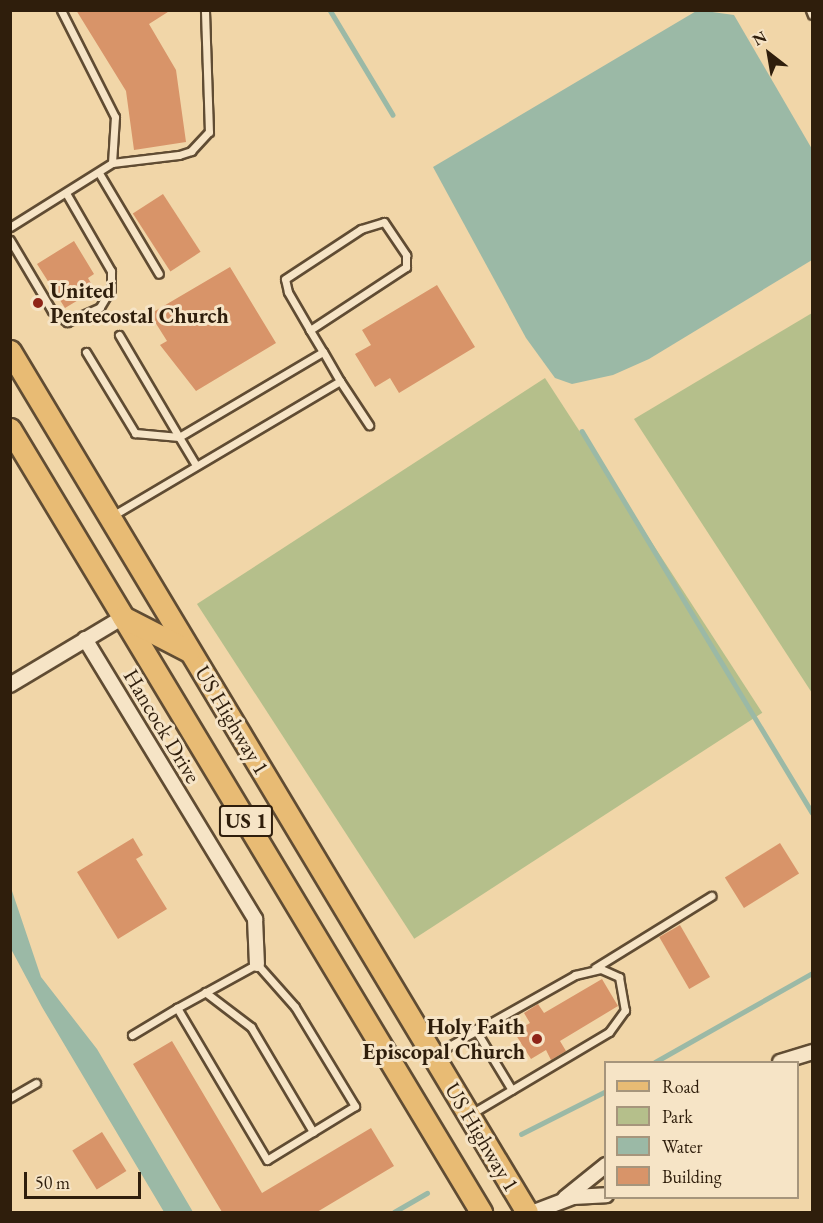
<!DOCTYPE html>
<html>
<head>
<meta charset="utf-8">
<style>
  body { margin:0 }
  #map { position:relative; width:823px; height:1223px; overflow:hidden; background:#f1d6a8; font-family:"EB Garamond",serif }
  div>[style] { position:absolute }
  .green>* { inset:0; background:#b5bf8b; transform-origin:0 0 }
  .water>* { inset:0; background:#9bb9a6 }
  .stream>* { height:4.5px; margin:-2.25px; padding:0 2.25px; transform-origin:2.25px; border-radius:2.25px; background:#9bb9a6 }
  .building>* { inset:0; background:#d89469; transform-origin:0 0 }
  .roads { filter:drop-shadow(2px 0 #604c33) drop-shadow(-2px 0 #604c33) drop-shadow(0 2px #604c33) drop-shadow(0 -2px #604c33) }
  .lane>* { height:7px; margin:-3.5px; padding:0 3.5px; transform-origin:3.5px; border-radius:3.5px; background:#f6e4c6 }
  .street>* { height:14px; margin:-7px; padding:0 7px; transform-origin:7px; border-radius:7px; background:#f6e4c6 }
  .primary>* { height:21px; margin:-10.5px; padding:0 10.5px; transform-origin:10.5px; border-radius:10.5px; background:#e8bb74 }
  .dots>* { width:16px; height:16px; translate:-50% -50%; box-sizing:border-box; border:3px solid #f6e4c6; border-radius:50% }
  span { translate:-50% -50%; white-space:nowrap; text-align:center; line-height:1.15; -webkit-text-stroke:6px #f6e4c6; paint-order:stroke }
  .shield-label span { padding:2px 4px; background:#f6e4c6; border:2px solid; border-radius:4px; -webkit-text-stroke-width:0 }
  .shield-label { font-size:21px; color:#2f1e0c; font-weight:700 }
  .poi-label { font-size:22px; color:#2f1e0c; font-weight:700 }
  .left { translate:0 -50%; text-align:left }
  .right { translate:-100% -50%; text-align:right }
  .street-label { font-size:22px; color:#2f1e0c }
  .frame { position:absolute; inset:0; border:12px solid #2f1e0c; pointer-events:none }
  .legend { position:absolute; left:604px; top:1061px; width:195px; height:138px; box-sizing:border-box; background:#f6e4c6; border:2px solid #a6957c; margin:0; padding:8px 10px; list-style:none; font-size:18px; color:#2f1e0c }
  .legend li { display:flex; align-items:center; gap:12px; height:30px }
  .legend b { width:30px; border:2px solid #a6957c }
  .north { position:absolute; left:739px; top:24px; width:60px; height:60px; -webkit-text-stroke:4px #f6e4c6; paint-order:stroke; rotate:329deg; font-size:16px; font-weight:700; line-height:24px; text-align:center; color:#2f1e0c }
  .north::after { content:''; display:block; margin:auto; width:21px; height:27px; background:#2f1e0c; clip-path:polygon(50% 0,100% 100%,50% 72%,0 100%) }
  .scale { position:absolute; left:24px; top:1172px; width:117px; height:27px; box-sizing:border-box; border:3px solid #2f1e0c; border-top:0; padding-left:8px; font-size:18px; line-height:21px; white-space:nowrap; color:#2f1e0c; -webkit-text-stroke:4px #f6e4c6; paint-order:stroke }
</style>
</head>
<body>
<div id="map">
  <div class="green">
    <i style="clip-path:polygon(812px 313px,812px 693px,634px 419px)"></i>
    <i style="left:545px;top:378px;width:399px;height:415px;rotate:57deg"></i>
  </div>
  <div class="water">
    <i style="clip-path:polygon(698px 10px,734px 15px,812px 149px,812px 260px,649px 359px,613px 375px,572px 384px,555px 378px,526px 338px,433px 167px)"></i>
    <i style="clip-path:polygon(10px 885px,41px 977px,97px 1049px,193px 1212px,164px 1212px,42px 1007px,11px 949px)"></i>
  </div>
  <div class="stream">
    <i style="left:330px;top:10px;width:122px;rotate:59deg"></i>
    <i style="left:582px;top:431px;width:445px;rotate:58.9deg"></i>
    <i style="left:655px;top:1062px;width:180px;rotate:-29.5deg"></i>
    <i style="left:521px;top:1134px;width:95px;rotate:-26.8deg"></i>
    <i style="left:394px;top:1212px;width:38px;rotate:-30deg"></i>
  </div>
  <div class="building">
    <i style="clip-path:polygon(76px 10px,171px 10px,149px 24px,176px 70px,186px 142px,134px 150px,126px 91px)"></i>
    <i style="left:163px;top:194px;width:69px;height:36px;rotate:57deg"></i>
    <i style="clip-path:polygon(74px 241px,94px 274px,88px 278px,95px 290px,65px 308px,37px 264px)"></i>
    <i style="clip-path:polygon(230px 267px,276px 343px,196px 391px,160px 345px,167px 341px,150px 314px)"></i>
    <i style="clip-path:polygon(437px 285px,475px 347px,399px 393px,390px 378px,375px 387px,355px 354px,371px 345px,362px 330px)"></i>
    <i style="clip-path:polygon(133px 838px,143px 855px,136px 859px,167px 909px,118px 939px,77px 872px)"></i>
    <i style="left:780px;top:843px;width:36px;height:65px;rotate:58deg"></i>
    <i style="left:680px;top:925px;width:60px;height:24px;rotate:60deg"></i>
    <i style="clip-path:polygon(602px 979px,618px 1006px,560px 1041px,566px 1051px,551px 1060px,546px 1050px,531px 1059px,514px 1032px,530px 1023px,524px 1013px,538px 1004px,544px 1013px)"></i>
    <i style="clip-path:polygon(172px 1041px,262px 1193px,371px 1128px,394px 1166px,317px 1212px,222px 1212px,133px 1064px)"></i>
    <i style="left:102px;top:1132px;width:46px;height:35px;rotate:58deg"></i>
  </div>
  <div class="roads">
    <div class="lane">
      <i style="left:810px;top:10px;width:5px;rotate:68deg"></i>
      <i style="left:112px;top:163px;width:67px;rotate:-6.8deg"></i>
      <i style="left:179px;top:155px;width:13px;rotate:-18deg"></i>
      <i style="left:191px;top:151px;width:26px;rotate:-47deg"></i>
      <i style="left:209px;top:132px;width:122px;rotate:-91.9deg"></i>
      <i style="left:99px;top:173px;width:117px;rotate:59.3deg"></i>
      <i style="left:10px;top:227px;width:120px;rotate:-32.1deg"></i>
      <i style="left:112px;top:163px;width:46px;rotate:-86.3deg"></i>
      <i style="left:115px;top:117px;width:120px;rotate:-116.8deg"></i>
      <i style="left:10px;top:240px;width:82px;rotate:59.4deg"></i>
      <i style="left:52px;top:311px;width:19px;rotate:36deg"></i>
      <i style="left:67px;top:322px;width:36px;rotate:-24deg"></i>
      <i style="left:100px;top:307px;width:21px;rotate:-59deg"></i>
      <i style="left:111px;top:289px;width:18px;rotate:-90deg"></i>
      <i style="left:111px;top:271px;width:90px;rotate:-120deg"></i>
      <i style="left:119px;top:335px;width:118px;rotate:59.5deg"></i>
      <i style="left:179px;top:437px;width:167px;rotate:-30.6deg"></i>
      <i style="left:86px;top:352px;width:95px;rotate:58.8deg"></i>
      <i style="left:135px;top:433px;width:44px;rotate:5.2deg"></i>
      <i style="left:179px;top:437px;width:33px;rotate:59deg"></i>
      <i style="left:340px;top:381px;width:53px;rotate:56.6deg"></i>
      <i style="left:112px;top:516px;width:265px;rotate:-30.6deg"></i>
      <i style="left:340px;top:381px;width:34px;rotate:-120deg"></i>
      <i style="left:323px;top:352px;width:26px;rotate:-121deg"></i>
      <i style="left:310px;top:330px;width:44px;rotate:-120.1deg"></i>
      <i style="left:288px;top:292px;width:13px;rotate:-103deg"></i>
      <i style="left:285px;top:279px;width:91px;rotate:-33.3deg"></i>
      <i style="left:361px;top:229px;width:24px;rotate:-17deg"></i>
      <i style="left:384px;top:222px;width:40px;rotate:56deg"></i>
      <i style="left:406px;top:255px;width:12px;rotate:90deg"></i>
      <i style="left:406px;top:267px;width:115px;rotate:146.7deg"></i>
      <i style="left:595px;top:968px;width:137px;rotate:-31.8deg"></i>
      <i style="left:205px;top:992px;width:58px;rotate:37.3deg"></i>
      <i style="left:251px;top:1027px;width:122px;rotate:59.4deg"></i>
      <i style="left:475px;top:1029px;width:71px;rotate:58.8deg"></i>
      <i style="left:132px;top:1035px;width:52px;rotate:-31deg"></i>
      <i style="left:177px;top:1008px;width:91px;rotate:-28.8deg"></i>
      <i style="left:257px;top:964px;width:57px;rotate:48.5deg"></i>
      <i style="left:295px;top:1007px;width:116px;rotate:58.8deg"></i>
      <i style="left:355px;top:1106px;width:103px;rotate:148.5deg"></i>
      <i style="left:267px;top:1160px;width:177px;rotate:-120.6deg"></i>
      <i style="left:435px;top:1054px;width:161px;rotate:-29.4deg"></i>
      <i style="left:575px;top:975px;width:27px;rotate:-13deg"></i>
      <i style="left:601px;top:969px;width:20px;rotate:24deg"></i>
      <i style="left:619px;top:977px;width:34px;rotate:80deg"></i>
      <i style="left:625px;top:1010px;width:27px;rotate:126deg"></i>
      <i style="left:609px;top:1032px;width:161px;rotate:149.3deg"></i>
      <i style="left:10px;top:1098px;width:30px;rotate:-30deg"></i>
    </div>
    <div class="street">
      <i style="left:85px;top:639px;width:328px;rotate:58.7deg"></i>
      <i style="left:255px;top:919px;width:45px;rotate:87.5deg"></i>
      <i style="left:10px;top:685px;width:132px;rotate:-31deg"></i>
      <i style="left:780px;top:1062px;width:34px;rotate:-17deg"></i>
      <i style="left:565px;top:1198px;width:53px;rotate:-38.8deg"></i>
      <i style="left:534px;top:1212px;width:42px;rotate:-21deg"></i>
      <i style="left:573px;top:1197px;width:33px;rotate:-3deg"></i>
    </div>
    <div class="primary">
      <i style="left:10px;top:351px;width:1004px;rotate:59.02deg"></i>
      <i style="left:10px;top:429px;width:914px;rotate:58.97deg"></i>
      <i style="left:123px;top:617px;width:74px;rotate:27.3deg"></i>
    </div>
  </div>
  <div class="dots">
    <i style="left:38px;top:303px;background:#8f2418"></i>
    <i style="left:537px;top:1039px;background:#8f2418"></i>
  </div>
  <div class="shield-label">
    <span style="left:246px;top:821px">US 1</span>
  </div>
  <div class="poi-label">
    <span class="left" style="left:50px;top:303px">United<br>Pentecostal Church</span>
    <span class="right" style="left:525px;top:1039px">Holy Faith<br>Episcopal Church</span>
  </div>
  <div class="street-label">
    <span style="left:232px;top:720px;rotate:59deg">US Highway 1</span>
    <span style="left:162px;top:726px;rotate:59deg">Hancock Drive</span>
    <span style="left:482px;top:1137px;rotate:59deg">US Highway 1</span>
  </div>
  <div class="frame"></div>
  <ul class="legend">
  <li><b style="height:8px;background:#e8bb74"></b>Road</li>
  <li><b style="height:16px;background:#b5bf8b"></b>Park</li>
  <li><b style="height:16px;background:#9bb9a6"></b>Water</li>
  <li><b style="height:16px;background:#d89469"></b>Building</li>
  </ul>
  <div class="north">N</div>
  <div class="scale">50 m</div>
</div>
</body>
</html>
